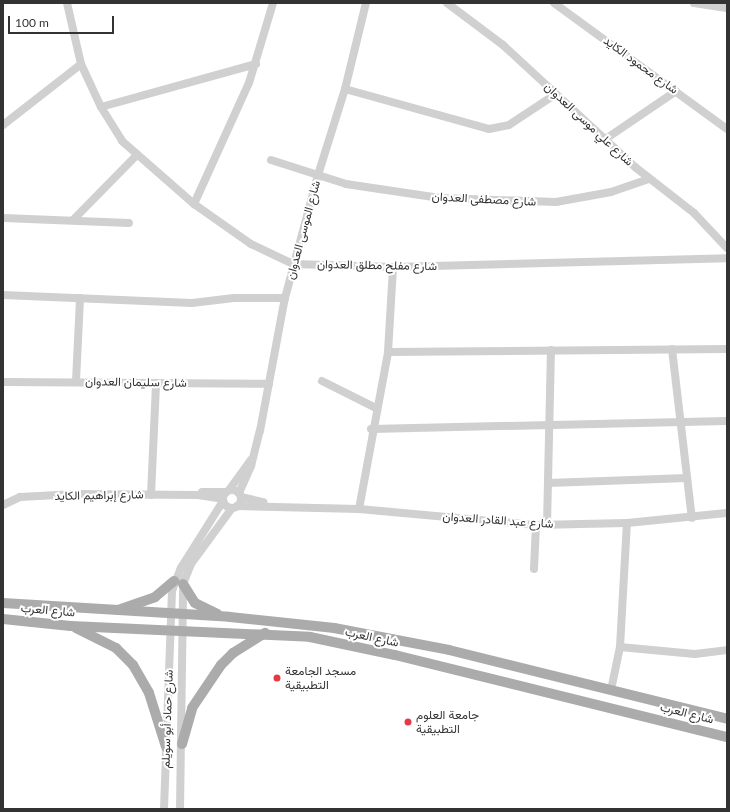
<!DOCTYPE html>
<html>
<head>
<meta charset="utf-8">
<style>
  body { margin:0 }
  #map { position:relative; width:730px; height:812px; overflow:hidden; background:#fff; font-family:Lato,Vazirmatn,sans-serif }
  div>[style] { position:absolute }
  .minor>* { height:8px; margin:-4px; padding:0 4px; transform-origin:4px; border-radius:4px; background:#d0d0d0 }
  .minor>.ring { margin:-4px; padding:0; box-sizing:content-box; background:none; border:8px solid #d0d0d0; border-radius:50% }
  .major>* { height:10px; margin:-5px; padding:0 5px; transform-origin:5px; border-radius:5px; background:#ababab }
  .dots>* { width:11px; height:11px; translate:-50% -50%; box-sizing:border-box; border:2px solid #fff; border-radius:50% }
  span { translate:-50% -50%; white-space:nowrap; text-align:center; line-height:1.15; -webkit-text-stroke:4px #fff; paint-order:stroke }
  .street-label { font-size:12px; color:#333 }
  .poi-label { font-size:12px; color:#333 }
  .left { translate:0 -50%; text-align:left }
  .frame { position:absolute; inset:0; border:4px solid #333; pointer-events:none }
  .scale { position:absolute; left:8px; top:16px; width:106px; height:18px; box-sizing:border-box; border:2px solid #333; border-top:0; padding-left:5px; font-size:12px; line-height:14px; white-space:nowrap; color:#333; -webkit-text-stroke:3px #fff; paint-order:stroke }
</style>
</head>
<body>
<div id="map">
  <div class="minor">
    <i style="left:67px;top:3px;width:63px;rotate:77.1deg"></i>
    <i style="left:81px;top:64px;width:47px;rotate:65.1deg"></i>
    <i style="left:101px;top:107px;width:40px;rotate:58deg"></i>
    <i style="left:122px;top:141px;width:96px;rotate:41.2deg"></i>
    <i style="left:194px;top:204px;width:70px;rotate:35.1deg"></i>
    <i style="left:251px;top:244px;width:47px;rotate:25.5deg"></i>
    <i style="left:293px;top:264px;width:100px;rotate:1.7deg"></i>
    <i style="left:393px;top:267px;width:334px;rotate:-1.5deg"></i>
    <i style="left:447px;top:3px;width:70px;rotate:36.9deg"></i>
    <i style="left:503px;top:45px;width:180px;rotate:42.7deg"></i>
    <i style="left:635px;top:167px;width:75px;rotate:37.9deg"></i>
    <i style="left:694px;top:213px;width:48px;rotate:46.7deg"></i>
    <i style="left:554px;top:3px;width:214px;rotate:36.1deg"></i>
    <i style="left:694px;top:3px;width:33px;rotate:9deg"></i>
    <i style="left:345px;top:89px;width:149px;rotate:15.5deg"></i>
    <i style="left:489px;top:129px;width:20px;rotate:-11deg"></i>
    <i style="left:509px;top:125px;width:56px;rotate:-33.4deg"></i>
    <i style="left:101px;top:107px;width:161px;rotate:-15.5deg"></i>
    <i style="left:3px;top:125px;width:99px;rotate:-38deg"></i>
    <i style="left:604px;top:140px;width:87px;rotate:-34.2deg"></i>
    <i style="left:271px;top:160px;width:79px;rotate:17.7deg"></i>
    <i style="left:346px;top:184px;width:95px;rotate:8.5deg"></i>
    <i style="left:440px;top:198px;width:116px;rotate:2deg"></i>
    <i style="left:556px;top:202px;width:56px;rotate:-10.3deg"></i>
    <i style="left:611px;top:192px;width:40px;rotate:-18.9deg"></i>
    <i style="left:194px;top:204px;width:133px;rotate:-65.6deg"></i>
    <i style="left:249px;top:83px;width:84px;rotate:-73.3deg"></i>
    <i style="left:3px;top:218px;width:126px;rotate:2.3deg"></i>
    <i style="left:73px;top:220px;width:90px;rotate:-45.5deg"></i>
    <i style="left:3px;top:295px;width:189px;rotate:2.4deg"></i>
    <i style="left:192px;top:303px;width:42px;rotate:-6.8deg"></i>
    <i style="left:234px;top:298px;width:51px"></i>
    <i style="left:672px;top:349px;width:170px;rotate:83.3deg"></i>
    <i style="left:388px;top:352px;width:339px;rotate:-0.5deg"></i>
    <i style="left:76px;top:381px;width:83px;rotate:-87.2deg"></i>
    <i style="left:322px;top:381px;width:60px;rotate:26.6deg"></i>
    <i style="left:3px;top:382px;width:266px;rotate:0.4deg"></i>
    <i style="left:371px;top:429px;width:356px;rotate:-1.3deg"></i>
    <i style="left:548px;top:483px;width:139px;rotate:-2.1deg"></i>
    <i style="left:229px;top:490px;width:37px;rotate:-54deg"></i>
    <i class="ring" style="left:223px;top:490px;width:10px;height:10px"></i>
    <i style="left:202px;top:492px;width:24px"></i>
    <i style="left:239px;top:493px;width:30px;rotate:-66deg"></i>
    <i style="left:251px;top:466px;width:36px;rotate:-76deg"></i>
    <i style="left:260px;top:431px;width:135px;rotate:-79.4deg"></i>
    <i style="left:285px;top:298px;width:127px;rotate:-75deg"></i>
    <i style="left:318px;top:175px;width:90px;rotate:-72.6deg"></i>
    <i style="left:345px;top:89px;width:89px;rotate:-76.3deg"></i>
    <i style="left:151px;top:495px;width:112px;rotate:-87.4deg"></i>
    <i style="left:241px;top:497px;width:23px;rotate:13deg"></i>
    <i style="left:3px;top:505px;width:19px;rotate:-25deg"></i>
    <i style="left:20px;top:497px;width:56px;rotate:-3.1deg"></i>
    <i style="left:76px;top:494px;width:122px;rotate:0.5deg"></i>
    <i style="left:198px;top:495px;width:25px;rotate:9deg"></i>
    <i style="left:237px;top:506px;width:122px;rotate:1.4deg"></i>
    <i style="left:359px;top:509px;width:178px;rotate:5.2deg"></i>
    <i style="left:536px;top:525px;width:91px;rotate:-1.3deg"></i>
    <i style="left:627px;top:523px;width:100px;rotate:-5.7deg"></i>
    <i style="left:359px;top:509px;width:160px;rotate:-79.5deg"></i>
    <i style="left:388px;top:352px;width:85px;rotate:-86.6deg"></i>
    <i style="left:547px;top:525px;width:175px;rotate:-88.7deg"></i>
    <i style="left:534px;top:569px;width:44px;rotate:-87.4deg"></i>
    <i style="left:620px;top:647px;width:75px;rotate:5.3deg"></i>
    <i style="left:695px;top:654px;width:32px;rotate:-7deg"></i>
    <i style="left:611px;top:690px;width:44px;rotate:-78.2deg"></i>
    <i style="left:620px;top:647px;width:124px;rotate:-86.8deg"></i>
    <i style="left:164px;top:809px;width:218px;rotate:-87.9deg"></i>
    <i style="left:172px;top:591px;width:25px;rotate:-69deg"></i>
    <i style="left:181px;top:568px;width:79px;rotate:-57.9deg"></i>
    <i style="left:180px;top:809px;width:225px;rotate:-89.2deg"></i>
    <i style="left:183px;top:584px;width:22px;rotate:-68deg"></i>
    <i style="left:191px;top:564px;width:69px;rotate:-53.8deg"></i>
  </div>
  <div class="major">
    <i style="left:183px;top:584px;width:22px;rotate:58deg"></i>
    <i style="left:195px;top:603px;width:25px;rotate:26deg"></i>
    <i style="left:3px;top:603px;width:227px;rotate:3.5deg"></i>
    <i style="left:230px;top:617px;width:105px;rotate:6deg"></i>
    <i style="left:334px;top:628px;width:117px;rotate:10.8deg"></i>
    <i style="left:449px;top:650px;width:286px;rotate:13.9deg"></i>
    <i style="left:118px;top:610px;width:39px;rotate:-19deg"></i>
    <i style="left:155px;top:597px;width:25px;rotate:-40deg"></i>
    <i style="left:3px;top:619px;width:68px;rotate:5.9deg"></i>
    <i style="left:71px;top:626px;width:239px;rotate:2.6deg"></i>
    <i style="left:310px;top:637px;width:87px;rotate:12deg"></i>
    <i style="left:395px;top:655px;width:342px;rotate:13.9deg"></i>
    <i style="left:76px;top:628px;width:45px;rotate:26.6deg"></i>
    <i style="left:116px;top:648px;width:24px;rotate:45deg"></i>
    <i style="left:133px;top:665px;width:32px;rotate:60deg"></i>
    <i style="left:149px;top:693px;width:57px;rotate:72.5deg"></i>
    <i style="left:182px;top:744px;width:37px;rotate:-74deg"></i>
    <i style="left:192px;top:708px;width:52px;rotate:-56deg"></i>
    <i style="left:221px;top:665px;width:17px;rotate:-45deg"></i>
    <i style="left:233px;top:653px;width:38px;rotate:-32deg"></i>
  </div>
  <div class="dots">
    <i style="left:277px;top:678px;background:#e63946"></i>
    <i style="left:408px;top:722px;background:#e63946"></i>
  </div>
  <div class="street-label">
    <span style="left:641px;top:65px;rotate:36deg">شارع محمود الكايد</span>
    <span style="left:589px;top:124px;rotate:43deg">شارع علي موسى العدوان</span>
    <span style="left:484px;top:199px;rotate:3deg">شارع مصطفى العدوان</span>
    <span style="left:303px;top:230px;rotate:-75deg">شارع الموسى العدوان</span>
    <span style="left:377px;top:265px;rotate:1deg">شارع مفلح مطلق العدوان</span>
    <span style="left:136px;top:382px;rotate:1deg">شارع سليمان العدوان</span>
    <span style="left:99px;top:495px;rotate:-1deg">شارع إبراهيم الكايد</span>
    <span style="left:498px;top:520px;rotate:4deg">شارع عبد القادر العدوان</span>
    <span style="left:48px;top:610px;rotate:5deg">شارع العرب</span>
    <span style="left:372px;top:637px;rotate:12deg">شارع العرب</span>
    <span style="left:687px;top:713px;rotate:14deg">شارع العرب</span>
    <span style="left:167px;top:719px;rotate:-88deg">شارع حماد أبو سويلم</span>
  </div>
  <div class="poi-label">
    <span class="left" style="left:285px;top:678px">مسجد الجامعة<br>التطبيقية</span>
    <span class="left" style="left:416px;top:722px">جامعة العلوم<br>التطبيقية</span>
  </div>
  <div class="frame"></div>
  <div class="scale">100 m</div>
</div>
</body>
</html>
